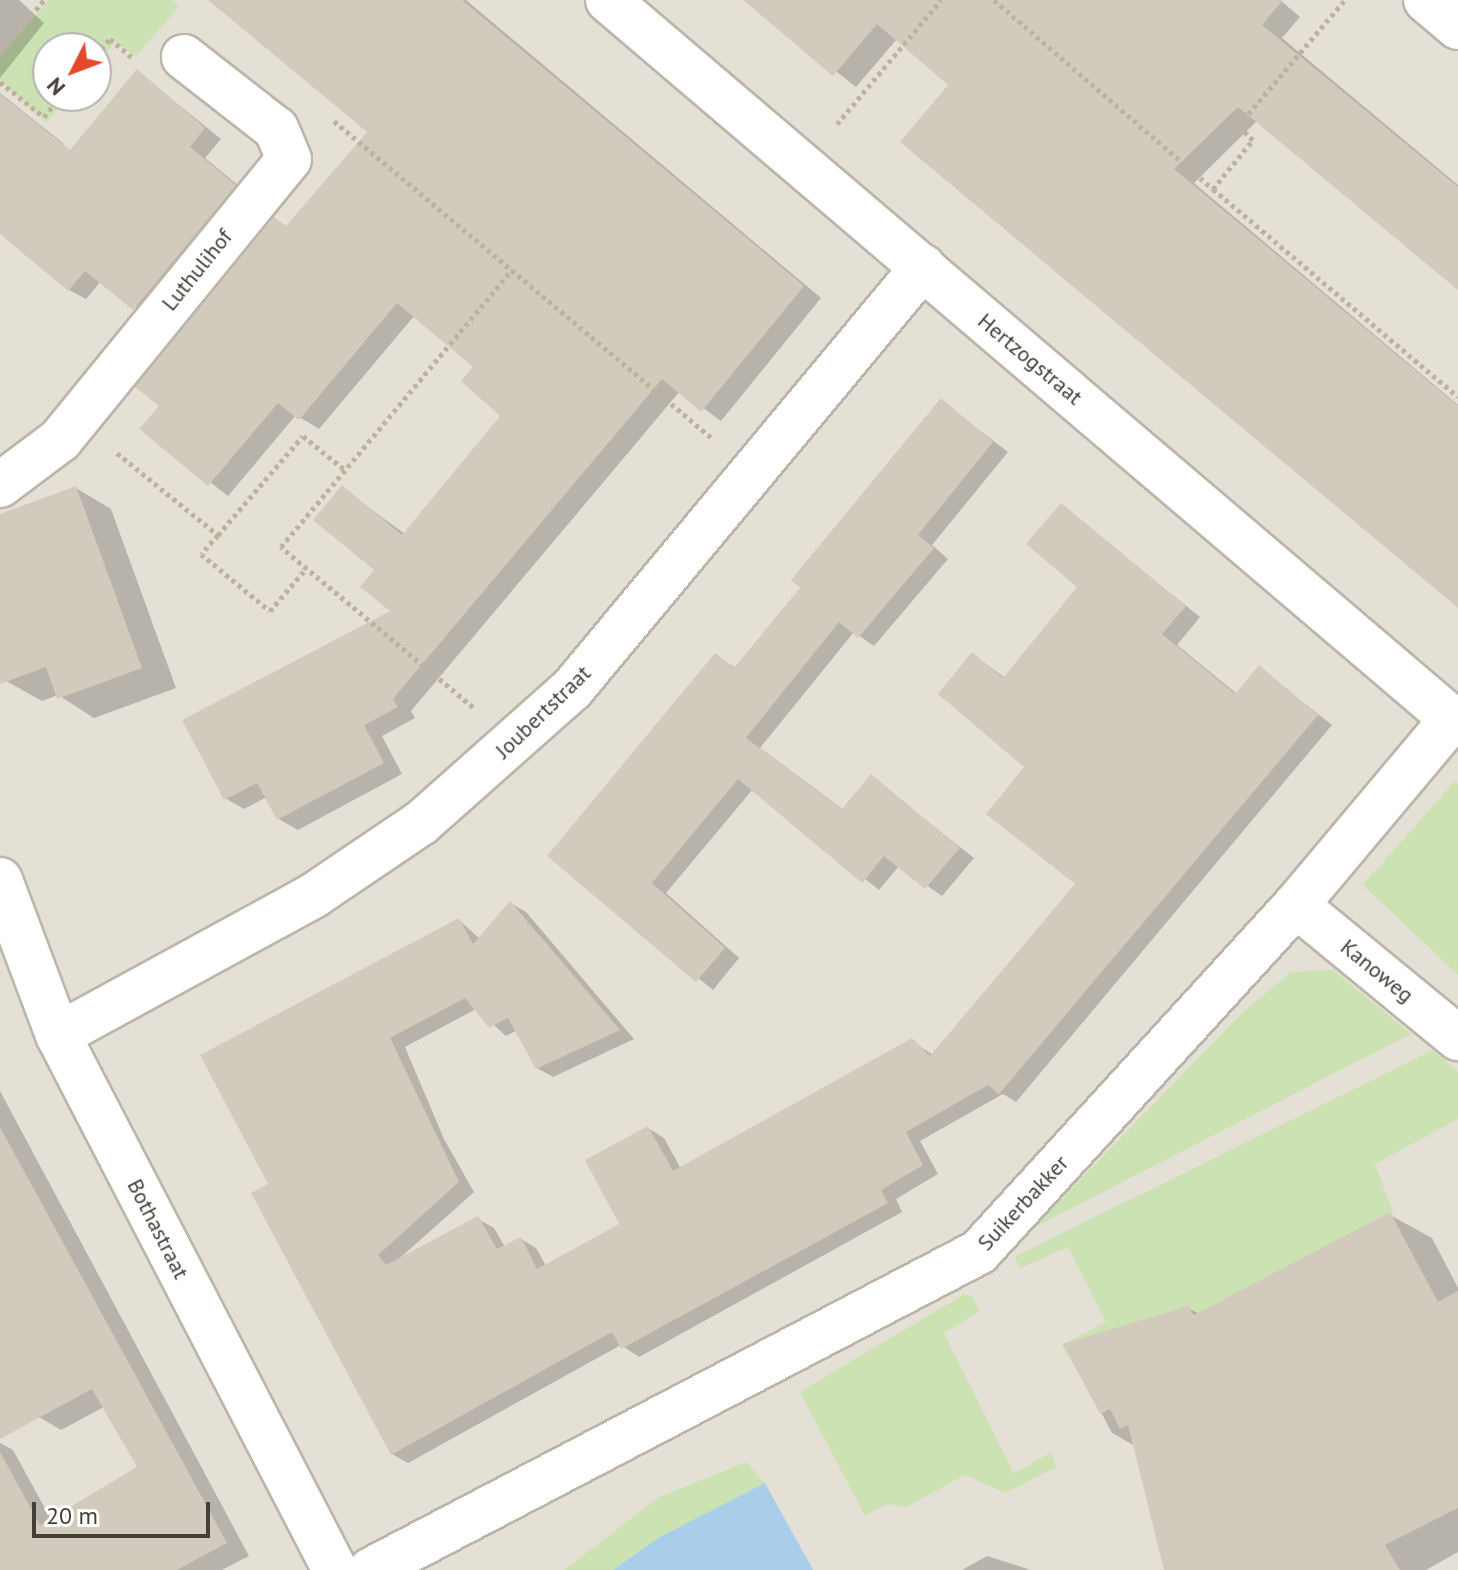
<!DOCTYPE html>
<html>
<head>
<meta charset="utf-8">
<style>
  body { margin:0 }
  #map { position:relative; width:1458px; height:1570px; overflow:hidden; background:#f2efe7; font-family:"PT Sans",sans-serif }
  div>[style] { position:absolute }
  .residential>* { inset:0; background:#e5e0d5 }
  .green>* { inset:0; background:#cce2b3 }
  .water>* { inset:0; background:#a8cee9 }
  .shadow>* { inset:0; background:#0003 }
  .building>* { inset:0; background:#d2cabd }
  .path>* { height:5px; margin-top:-2.5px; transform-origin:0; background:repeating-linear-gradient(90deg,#bdb29d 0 4px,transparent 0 8px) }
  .roads { filter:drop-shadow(2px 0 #bcb6aa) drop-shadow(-2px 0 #bcb6aa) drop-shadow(0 2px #bcb6aa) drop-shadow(0 -2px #bcb6aa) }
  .minor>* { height:44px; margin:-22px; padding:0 22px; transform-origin:22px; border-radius:22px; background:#fff }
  span { translate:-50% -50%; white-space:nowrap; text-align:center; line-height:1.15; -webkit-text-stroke:6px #fff; paint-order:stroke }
  .street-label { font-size:22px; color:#443f37 }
  .north { position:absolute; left:32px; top:32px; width:80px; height:80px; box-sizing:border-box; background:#fff; border:2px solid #b4b2af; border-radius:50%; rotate:228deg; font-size:22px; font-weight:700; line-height:32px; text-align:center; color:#443f37 }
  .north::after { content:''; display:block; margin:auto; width:28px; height:36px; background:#e5492a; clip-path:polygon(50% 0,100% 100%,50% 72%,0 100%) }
  .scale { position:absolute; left:32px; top:1502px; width:178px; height:36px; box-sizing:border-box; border:4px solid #443f37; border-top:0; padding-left:10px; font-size:24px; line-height:28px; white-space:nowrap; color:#443f37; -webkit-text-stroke:6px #fff; paint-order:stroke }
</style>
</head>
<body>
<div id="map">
  <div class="residential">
    <i style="clip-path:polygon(evenodd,0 0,1458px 0,1458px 1570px,0 1570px,0 0,48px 48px,96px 48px,96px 96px,48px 96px,48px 48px)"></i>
  </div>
  <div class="green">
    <i style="clip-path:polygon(49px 0,171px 0,179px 7px,135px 57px,116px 41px,96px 64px,96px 48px,48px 48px,48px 96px,68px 96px,46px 123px,0 80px,0 56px)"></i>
    <i style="clip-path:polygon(1455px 781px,1458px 784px,1458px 975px,1363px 885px)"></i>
    <i style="clip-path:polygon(1333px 970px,1411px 1034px,1033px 1228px,1242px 1013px,1291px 972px)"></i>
    <i style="clip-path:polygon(1433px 1050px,1458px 1072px,1458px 1119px,1375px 1164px,1393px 1212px,1082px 1377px,1061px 1345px,1106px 1322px,1068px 1247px,1021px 1268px,1014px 1257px)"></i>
    <i style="clip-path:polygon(963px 1295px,971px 1296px,980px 1311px,944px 1333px,1014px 1474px,1051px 1452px,1056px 1467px,1005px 1493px,965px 1475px,906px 1507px,887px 1504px,865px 1516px,800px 1392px)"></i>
    <i style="clip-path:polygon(746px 1462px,765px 1483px,661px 1537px,613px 1570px,564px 1570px,659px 1497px)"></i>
  </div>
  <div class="water">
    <i style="clip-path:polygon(765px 1483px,813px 1570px,613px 1570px,660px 1537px)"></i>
  </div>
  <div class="shadow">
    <i style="clip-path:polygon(0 0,19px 0,44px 23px,0 78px)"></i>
    <i style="clip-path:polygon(220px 0,466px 0,821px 298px,721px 421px,680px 391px,411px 711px,415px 718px,382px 736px,402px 774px,298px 830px,279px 819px,267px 797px,244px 809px,225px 798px,393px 611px,342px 488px,405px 534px,503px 416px,476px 367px,415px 315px,319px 429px,296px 415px,228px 496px,142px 429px,162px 406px,275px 219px,288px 227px,369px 132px)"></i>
    <i style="clip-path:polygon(746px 0,1280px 0,1300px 17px,1282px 38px,1458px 185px,1458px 283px,1258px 120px,1194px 183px,1458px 405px,1458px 606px,951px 85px,897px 39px,856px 87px)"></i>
    <i style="clip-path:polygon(138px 72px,221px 139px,205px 158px,251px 196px,151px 318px,101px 281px,86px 299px,69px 290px)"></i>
    <i style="clip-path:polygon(0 93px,64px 144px,0 168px)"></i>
    <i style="clip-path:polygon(941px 401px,1008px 452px,932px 545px,948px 559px,874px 646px,854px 632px,760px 748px,844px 810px,871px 777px,974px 858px,942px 896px,899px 866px,879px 890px,753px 789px,666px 893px,739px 958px,713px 990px,549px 856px,716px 656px,736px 668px,803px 588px)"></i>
    <i style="clip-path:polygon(76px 488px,111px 509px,176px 688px,94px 718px,58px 695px,42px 701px,6px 681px,0 662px,0 516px)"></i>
    <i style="clip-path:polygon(1062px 506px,1200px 617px,1177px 645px,1237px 694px,1259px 668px,1332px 725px,1016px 1102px,1003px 1094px,920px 1141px,938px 1174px,896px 1199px,902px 1212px,639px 1357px,621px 1345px,408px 1463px,392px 1454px,271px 1185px,459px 920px,480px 939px,510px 903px,526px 912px,634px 1039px,553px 1077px,537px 1068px,517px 1030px,506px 1036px,476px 1009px,405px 1047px,444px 1139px,474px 1192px,400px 1258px,478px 1219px,494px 1228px,505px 1247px,521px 1239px,536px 1248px,546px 1266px,622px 1225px,648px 1128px,664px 1138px,681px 1169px,912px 1041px,933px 1055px,1078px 884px,973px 654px,1005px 678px,1080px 587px)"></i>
    <i style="clip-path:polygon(0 1091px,249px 1556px,222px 1570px,0 1570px,0 1443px,13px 1450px,52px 1521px,140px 1468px,104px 1407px,61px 1430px,39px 1417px,0 1347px)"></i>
    <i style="clip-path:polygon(1390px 1215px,1432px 1238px,1458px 1288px,1458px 1552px,1426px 1570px,1184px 1570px,1135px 1446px,1112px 1433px,1066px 1345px,1188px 1308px,1199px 1314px)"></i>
    <i style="clip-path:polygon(987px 1556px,1031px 1570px,962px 1570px)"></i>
  </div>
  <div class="building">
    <i style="clip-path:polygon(208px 0,462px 0,804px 286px,701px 412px,662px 379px,393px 699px,398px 707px,364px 725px,384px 763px,277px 820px,257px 783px,224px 800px,182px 720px,390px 611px,360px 587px,374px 570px,313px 520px,342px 485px,402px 535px,500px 416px,461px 381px,473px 367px,397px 303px,299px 420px,278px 403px,208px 486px,139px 429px,159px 406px,135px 387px,274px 217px,286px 226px,367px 132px)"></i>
    <i style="clip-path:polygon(743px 0,1283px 0,1262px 25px,1458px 187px,1458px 290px,1238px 107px,1174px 169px,1458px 406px,1458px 608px,900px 142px,948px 85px,877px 24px,833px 76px)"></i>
    <i style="clip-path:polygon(137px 69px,205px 128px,190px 147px,236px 185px,133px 310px,85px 271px,68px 291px,0 234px,0 94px,70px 150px)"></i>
    <i style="clip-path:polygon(941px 398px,993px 442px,918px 535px,934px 548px,858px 638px,839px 622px,746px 738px,842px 809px,871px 774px,960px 848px,925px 889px,884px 856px,862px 883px,738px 779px,652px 883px,725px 948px,696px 982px,547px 856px,715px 653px,734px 668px,800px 588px,791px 580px)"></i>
    <i style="clip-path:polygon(76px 486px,142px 668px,57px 699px,46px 667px,0 684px,0 514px)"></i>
    <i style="clip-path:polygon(1061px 503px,1186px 606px,1162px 634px,1235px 694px,1259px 665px,1318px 715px,999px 1094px,988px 1085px,906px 1132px,923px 1165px,881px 1190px,888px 1203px,621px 1349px,612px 1332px,391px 1455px,251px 1193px,268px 1184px,200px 1055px,459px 918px,473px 944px,510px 901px,620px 1030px,536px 1069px,508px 1018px,489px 1028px,465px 998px,390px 1038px,459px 1182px,378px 1255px,386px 1265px,478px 1216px,497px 1249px,521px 1237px,537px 1269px,619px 1224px,585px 1160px,648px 1126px,673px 1171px,912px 1038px,930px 1056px,1075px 884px,986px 814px,1024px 767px,938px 694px,972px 652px,1003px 678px,1077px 587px,1026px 544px)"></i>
    <i style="clip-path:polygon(0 1127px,227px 1543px,177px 1570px,0 1570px,0 1452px,40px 1525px,137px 1467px,92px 1389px,0 1439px)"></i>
    <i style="clip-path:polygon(1390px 1212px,1438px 1302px,1458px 1291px,1458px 1508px,1385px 1545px,1400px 1570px,1164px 1570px,1128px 1425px,1120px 1429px,1110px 1409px,1100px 1414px,1063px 1344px,1188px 1306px,1194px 1315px)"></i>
  </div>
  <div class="path">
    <i style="left:994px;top:0;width:289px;rotate:40.8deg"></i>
    <i style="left:1213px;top:189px;width:63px;rotate:-50.8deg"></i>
    <i style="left:1253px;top:140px;width:21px;rotate:-137deg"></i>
    <i style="left:1238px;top:126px;width:165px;rotate:-49.7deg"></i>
    <i style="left:0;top:53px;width:69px;rotate:-50.3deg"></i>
    <i style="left:96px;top:55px;width:21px;rotate:-49deg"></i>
    <i style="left:110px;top:39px;width:30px;rotate:40deg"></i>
    <i style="left:0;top:82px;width:56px;rotate:38.5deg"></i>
    <i style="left:44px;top:117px;width:27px;rotate:-51deg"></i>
    <i style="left:334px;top:121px;width:493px;rotate:40deg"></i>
    <i style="left:837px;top:124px;width:162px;rotate:-50deg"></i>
    <i style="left:1213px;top:189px;width:321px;rotate:40.3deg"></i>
    <i style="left:117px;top:453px;width:130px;rotate:39.1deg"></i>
    <i style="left:218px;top:535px;width:130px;rotate:-49.4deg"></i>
    <i style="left:303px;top:436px;width:54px;rotate:39deg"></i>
    <i style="left:218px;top:535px;width:25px;rotate:132deg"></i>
    <i style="left:201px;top:554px;width:89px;rotate:39.6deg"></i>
    <i style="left:270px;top:611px;width:55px;rotate:-49.4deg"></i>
    <i style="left:473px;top:707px;width:250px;rotate:-140.2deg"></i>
    <i style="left:281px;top:547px;width:361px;rotate:-50.2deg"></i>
  </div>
  <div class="roads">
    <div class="minor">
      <i style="left:608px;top:0;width:1109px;rotate:40.43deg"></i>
      <i style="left:1426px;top:0;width:42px;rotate:40.2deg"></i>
      <i style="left:0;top:485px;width:75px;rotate:-36.9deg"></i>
      <i style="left:60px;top:440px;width:362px;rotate:-50.8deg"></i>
      <i style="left:289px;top:159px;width:33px;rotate:-113deg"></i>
      <i style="left:276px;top:129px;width:117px;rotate:-142deg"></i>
      <i style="left:0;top:880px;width:165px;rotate:69.5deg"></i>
      <i style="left:58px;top:1035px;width:602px;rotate:62.63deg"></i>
      <i style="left:1296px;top:905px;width:210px;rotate:39.4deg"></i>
      <i style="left:58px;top:1035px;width:290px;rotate:-28.6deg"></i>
      <i style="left:313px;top:896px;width:130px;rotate:-34.1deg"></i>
      <i style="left:421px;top:823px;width:202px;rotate:-41.6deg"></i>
      <i style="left:572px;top:689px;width:549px;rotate:-50.25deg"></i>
      <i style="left:371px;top:1570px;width:686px;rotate:-27.61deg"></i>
      <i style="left:979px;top:1252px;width:470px;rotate:-47.6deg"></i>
      <i style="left:1296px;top:905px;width:243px;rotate:-50deg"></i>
      <i style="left:1452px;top:719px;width:8px;rotate:40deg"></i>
    </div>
  </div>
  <div class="street-label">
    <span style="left:197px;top:270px;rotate:-51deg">Luthulihof</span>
    <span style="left:1030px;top:359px;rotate:40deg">Hertzogstraat</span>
    <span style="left:543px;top:712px;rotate:-44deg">Joubertstraat</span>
    <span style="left:1377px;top:971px;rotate:39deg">Kanoweg</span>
    <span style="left:1023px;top:1203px;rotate:-47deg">Suikerbakker</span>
    <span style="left:158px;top:1229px;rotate:63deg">Bothastraat</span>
  </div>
  <div class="north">N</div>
  <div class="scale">20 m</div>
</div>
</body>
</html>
